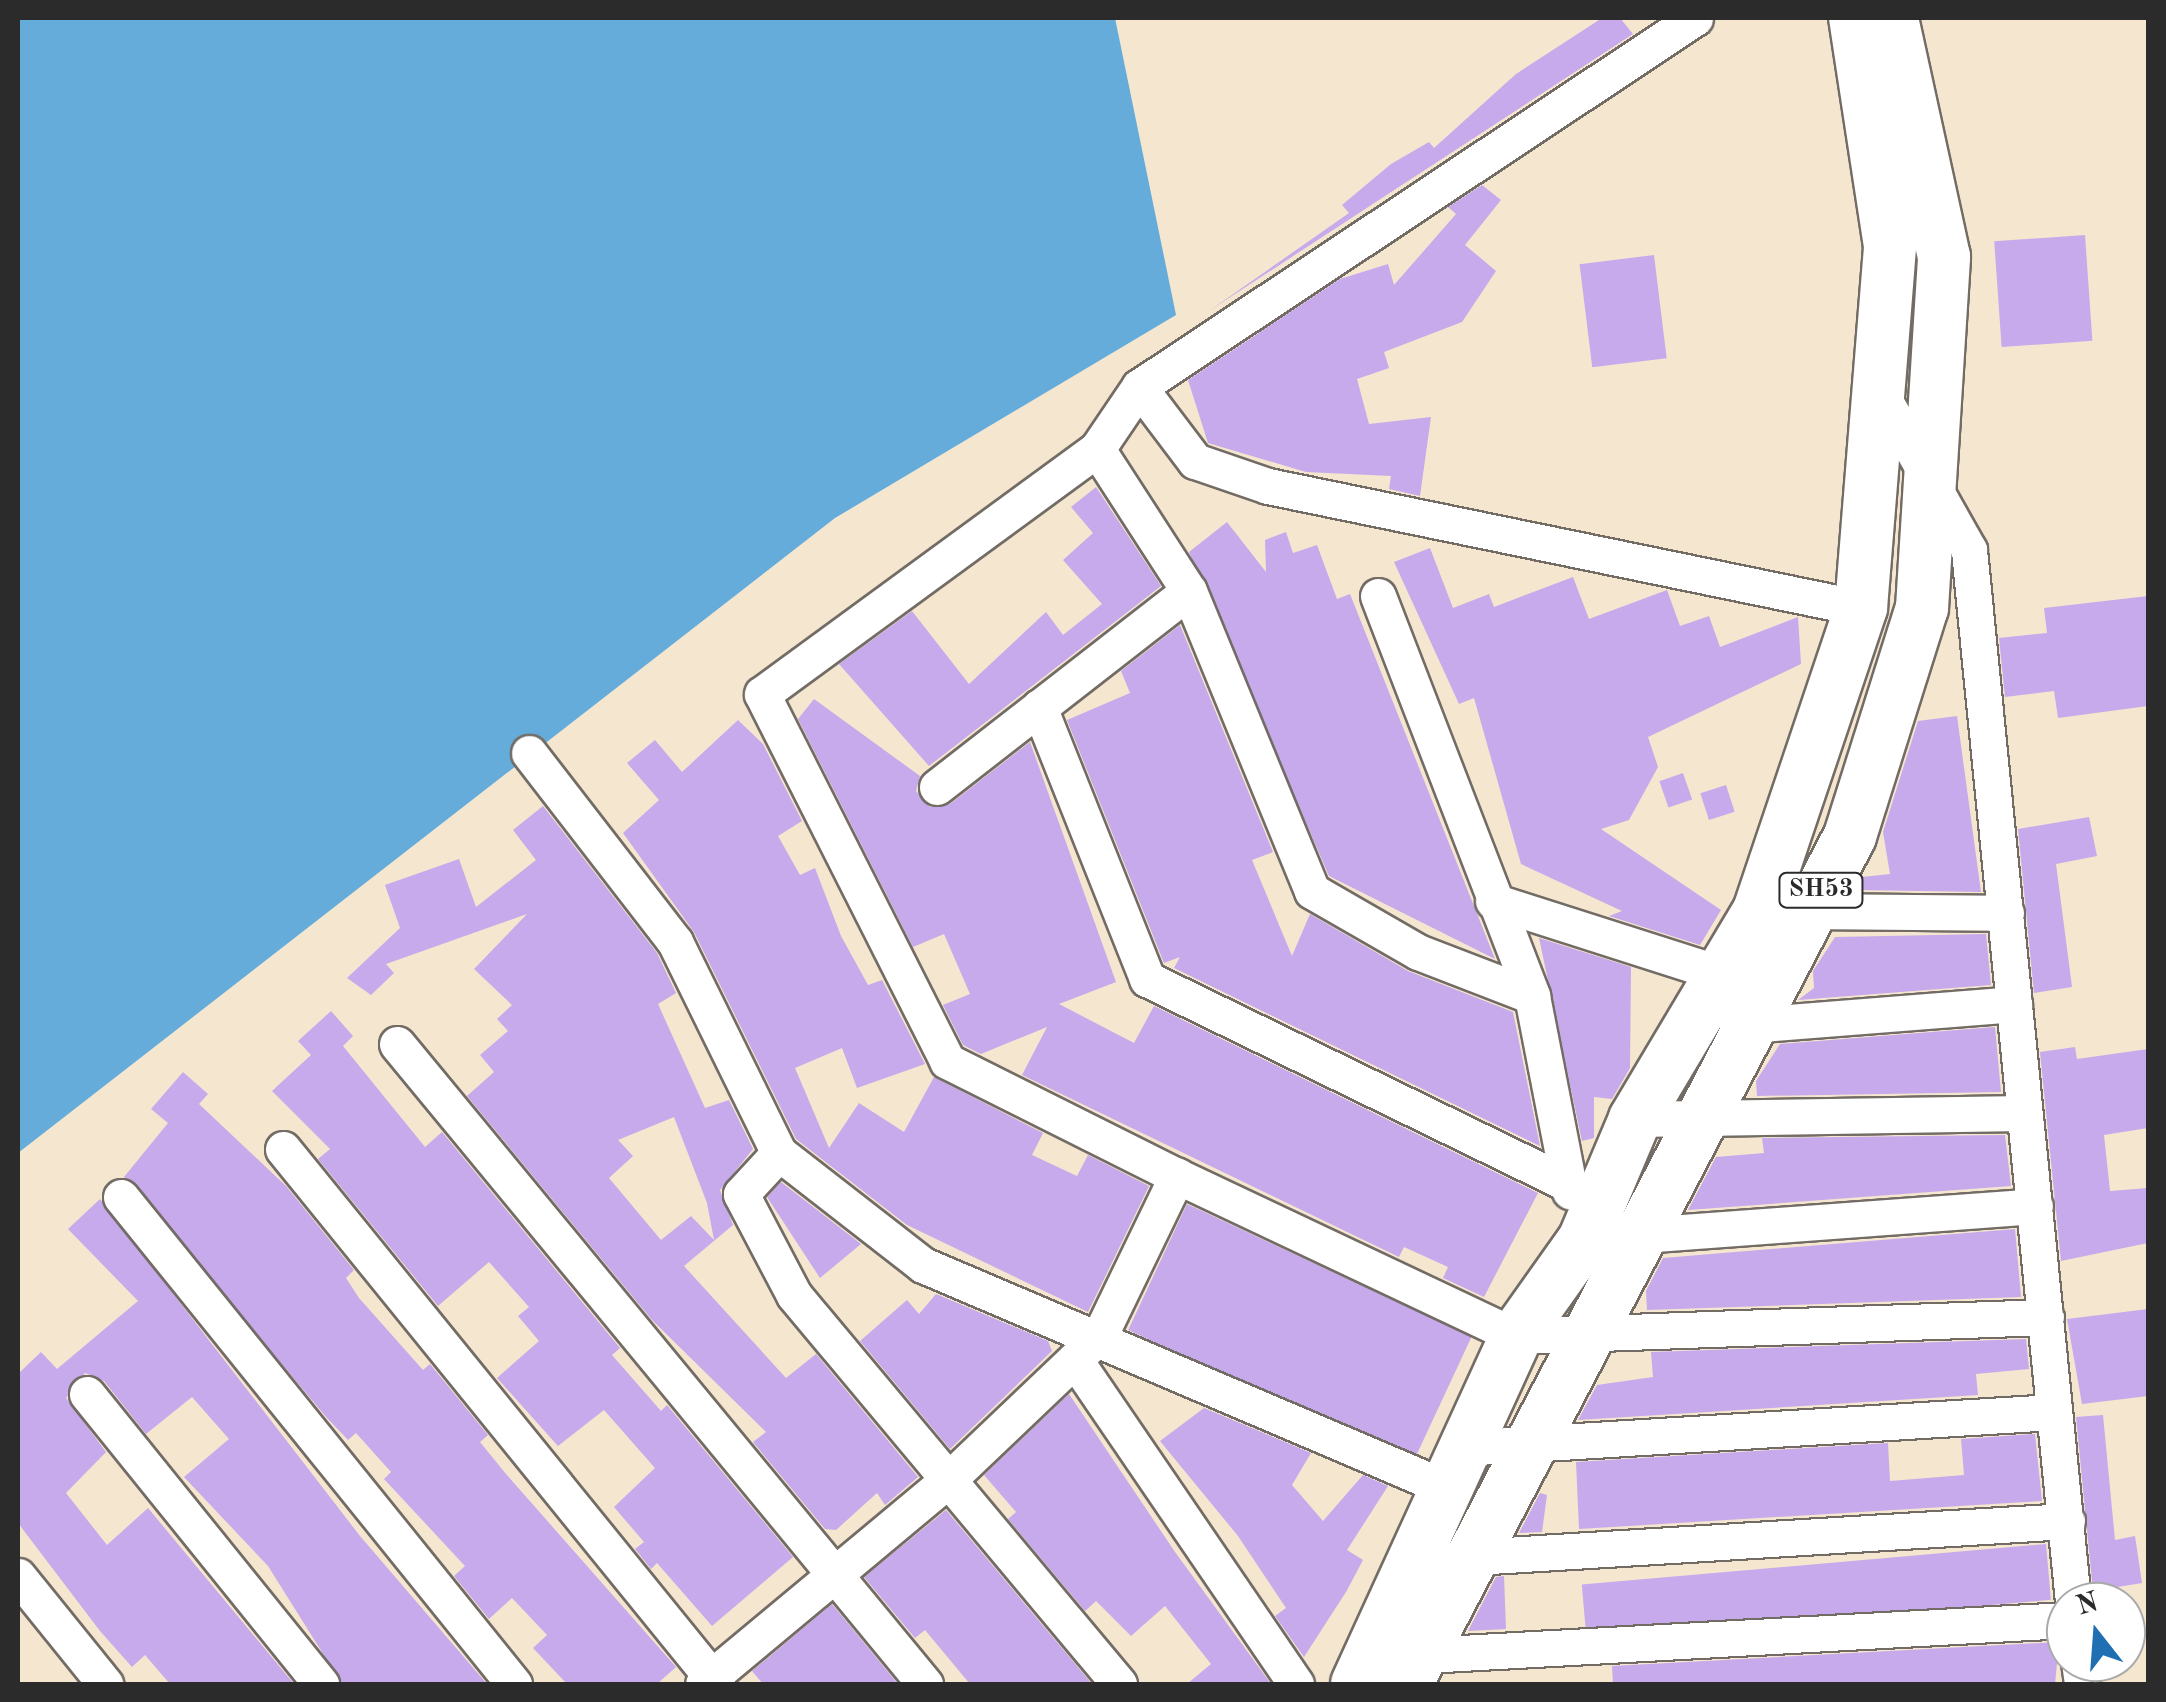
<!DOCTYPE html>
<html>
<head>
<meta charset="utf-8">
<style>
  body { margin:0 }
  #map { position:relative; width:2166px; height:1702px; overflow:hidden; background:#f5e6d0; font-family:"Old Standard TT",serif }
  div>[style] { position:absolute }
  .water>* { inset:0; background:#65acdb }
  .building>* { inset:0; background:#c6aaeb; transform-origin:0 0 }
  .roads { filter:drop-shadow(2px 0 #726c65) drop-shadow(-2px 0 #726c65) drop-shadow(0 2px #726c65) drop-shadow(0 -2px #726c65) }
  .minor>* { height:35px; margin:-17.5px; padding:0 17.5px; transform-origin:17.5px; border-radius:17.5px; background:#fff }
  .primary>* { height:52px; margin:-26px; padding:0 26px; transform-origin:26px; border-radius:26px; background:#fff }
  span { translate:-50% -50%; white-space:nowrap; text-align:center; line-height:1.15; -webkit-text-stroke:9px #fff; paint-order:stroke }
  .shield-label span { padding:2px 8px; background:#fff; border:2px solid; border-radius:8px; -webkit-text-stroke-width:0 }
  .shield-label { font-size:25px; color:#2b2b2b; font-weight:700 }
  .frame { position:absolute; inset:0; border:20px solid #2b2b2b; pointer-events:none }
  .north { position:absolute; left:2046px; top:1582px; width:100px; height:100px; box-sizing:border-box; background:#fff; border:2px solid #aaa; border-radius:50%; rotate:343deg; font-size:28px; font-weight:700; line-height:40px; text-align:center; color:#2b2b2b }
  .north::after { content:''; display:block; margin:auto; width:35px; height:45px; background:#1f6fb2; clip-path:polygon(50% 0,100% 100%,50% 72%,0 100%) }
</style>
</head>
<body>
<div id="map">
  <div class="water">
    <i style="clip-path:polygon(18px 18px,1115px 18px,1176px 315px,835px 518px,18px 1153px)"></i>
  </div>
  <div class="building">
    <i style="clip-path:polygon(1602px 18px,1620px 18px,1633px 34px,1209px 311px,1349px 213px,1342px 205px,1391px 164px,1429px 142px,1434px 148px,1516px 74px)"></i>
    <i style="clip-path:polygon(1482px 185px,1501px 200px,1465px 245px,1496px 271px,1462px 322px,1384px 352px,1389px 368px,1357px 379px,1369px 424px,1431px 417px,1420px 496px,1389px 489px,1391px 476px,1306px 472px,1208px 443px,1188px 380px,1340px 279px,1388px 264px,1394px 285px,1456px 214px,1448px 207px)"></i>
    <i style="left:2085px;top:235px;width:106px;height:91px;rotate:86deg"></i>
    <i style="left:1654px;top:255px;width:104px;height:75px;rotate:83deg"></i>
    <i style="clip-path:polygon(1096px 487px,1161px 586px,929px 766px,839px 664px,912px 611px,969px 684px,1046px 612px,1063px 635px,1102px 604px,1063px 560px,1093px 533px,1071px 507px)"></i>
    <i style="clip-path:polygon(1227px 522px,1266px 572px,1265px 540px,1286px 532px,1293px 553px,1317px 545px,1337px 599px,1350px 594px,1495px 959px,1329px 876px,1189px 552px)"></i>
    <i style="clip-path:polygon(1430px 548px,1453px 608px,1489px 594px,1494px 607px,1573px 577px,1589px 619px,1667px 590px,1680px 626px,1709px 616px,1720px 647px,1798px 617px,1801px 664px,1648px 737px,1658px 767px,1629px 820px,1601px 829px,1721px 910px,1700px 945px,1609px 916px,1622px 911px,1521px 864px,1474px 698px,1459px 704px,1394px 562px)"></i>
    <i style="clip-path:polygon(2148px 596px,2148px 706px,2058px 718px,2054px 691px,2005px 697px,1999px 638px,2047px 633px,2044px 608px)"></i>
    <i style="clip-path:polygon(1180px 625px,1273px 852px,1252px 860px,1292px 956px,1310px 914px,1408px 971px,1513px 1012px,1540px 1146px,1174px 968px,1180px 957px,1164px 963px,1067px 720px,1130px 693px,1121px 671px)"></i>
    <i style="clip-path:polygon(814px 699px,920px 776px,916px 791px,930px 807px,950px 804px,1030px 742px,1116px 982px,1059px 1004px,1134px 1043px,1154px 1006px,1538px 1193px,1484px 1297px,1443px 1278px,1448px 1267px,1404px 1247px,1399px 1257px,1022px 1075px,1047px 1027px,981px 1054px,963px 1045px,943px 1005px,970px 994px,944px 934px,913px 947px,798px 719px)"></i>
    <i style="clip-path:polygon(1957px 716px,1981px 892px,1855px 890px,1862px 877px,1890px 874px,1883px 832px,1918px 721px)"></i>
    <i style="clip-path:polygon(738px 720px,763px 744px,802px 821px,778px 836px,800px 875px,815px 868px,841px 936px,868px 985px,882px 980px,925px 1064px,857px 1088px,842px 1048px,795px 1068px,829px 1148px,859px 1103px,904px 1132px,934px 1077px,1043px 1133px,1032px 1155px,1077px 1176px,1088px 1155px,1149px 1186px,1088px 1312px,907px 1225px,796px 1139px,694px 932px,623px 833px,659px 800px,627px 763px,655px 740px,682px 772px)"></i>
    <i style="left:1683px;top:773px;width:28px;height:25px;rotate:71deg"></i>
    <i style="left:1726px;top:785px;width:28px;height:27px;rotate:72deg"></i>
    <i style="clip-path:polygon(evenodd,543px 806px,657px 953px,676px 993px,658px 1004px,705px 1108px,729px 1100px,753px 1149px,720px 1190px,733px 1225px,684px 1266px,786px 1378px,816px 1354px,918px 1477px,885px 1505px,877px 1493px,836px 1530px,825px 1529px,753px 1442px,766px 1432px,652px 1320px,467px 1096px,494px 1072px,480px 1055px,508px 1031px,497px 1019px,512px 1005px,474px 969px,527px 914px,386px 964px,394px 973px,371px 995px,347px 978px,400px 928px,385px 885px,459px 859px,476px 907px,536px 860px,513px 830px,543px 806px,674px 1117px,707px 1203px,714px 1240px,691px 1216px,661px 1240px,609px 1178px,633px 1156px,618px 1140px,674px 1117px)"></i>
    <i style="clip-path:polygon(2089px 817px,2097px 856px,2056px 864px,2072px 987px,2034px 993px,2018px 829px)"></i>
    <i style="clip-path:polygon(1986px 934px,1991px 985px,1798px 1000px,1814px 988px,1813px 971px,1835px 937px)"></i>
    <i style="clip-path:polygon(1539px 938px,1631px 967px,1630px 1068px,1612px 1099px,1594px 1097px,1594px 1138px,1582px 1141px)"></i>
    <i style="clip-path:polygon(331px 1011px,353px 1036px,343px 1046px,425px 1147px,442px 1132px,620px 1348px,612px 1355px,661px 1411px,667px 1405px,793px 1557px,712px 1626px,657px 1563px,651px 1569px,635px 1549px,644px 1542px,614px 1507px,655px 1468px,604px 1410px,558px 1446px,497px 1378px,539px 1341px,518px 1316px,529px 1307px,489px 1262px,438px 1306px,318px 1159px,330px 1149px,272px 1091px,311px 1055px,298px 1041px)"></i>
    <i style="clip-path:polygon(1995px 1027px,2001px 1092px,1757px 1096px,1756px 1081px,1780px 1044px)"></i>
    <i style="clip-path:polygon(2075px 1047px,2077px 1059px,2148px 1049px,2148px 1128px,2104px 1135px,2110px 1191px,2148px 1188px,2148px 1243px,2061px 1261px,2040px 1052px)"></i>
    <i style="clip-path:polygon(183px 1072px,208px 1094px,199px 1104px,286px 1186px,354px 1270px,346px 1278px,359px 1298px,423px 1370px,430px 1364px,488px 1435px,480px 1442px,506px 1474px,676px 1667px,657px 1684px,567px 1684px,533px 1648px,547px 1635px,512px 1598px,489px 1619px,454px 1576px,465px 1566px,384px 1479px,391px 1472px,356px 1433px,348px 1440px,327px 1418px,124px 1177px,168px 1123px,151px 1109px)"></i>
    <i style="clip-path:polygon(2005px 1135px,2011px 1186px,1688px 1210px,1716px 1157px,1764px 1153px,1762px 1138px)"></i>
    <i style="clip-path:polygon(781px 1182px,861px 1244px,820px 1278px,767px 1197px)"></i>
    <i style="clip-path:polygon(100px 1199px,360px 1536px,487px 1684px,342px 1684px,268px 1566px,184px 1477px,229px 1439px,192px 1397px,146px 1434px,104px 1381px,85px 1373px,66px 1398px,106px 1452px,66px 1493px,107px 1545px,148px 1508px,294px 1684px,170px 1684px,145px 1655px,132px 1667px,100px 1631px,18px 1523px,18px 1374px,41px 1352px,57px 1369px,138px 1301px,68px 1229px)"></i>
    <i style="left:1187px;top:1204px;width:314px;height:139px;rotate:25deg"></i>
    <i style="clip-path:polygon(2015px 1229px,2021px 1297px,1647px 1310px,1646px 1291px,1663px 1258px)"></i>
    <i style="clip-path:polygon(936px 1294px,1048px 1341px,1052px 1351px,950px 1449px,860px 1341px,907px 1300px,919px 1314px)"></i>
    <i style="clip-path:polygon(2148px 1309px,2148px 1396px,2082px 1404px,2067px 1319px)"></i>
    <i style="clip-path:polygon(2026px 1339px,2029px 1369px,1976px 1374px,1978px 1395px,1578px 1420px,1597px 1385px,1653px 1377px,1651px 1352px)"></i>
    <i style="clip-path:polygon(1069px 1394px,1175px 1552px,1271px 1684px,1187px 1684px,1211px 1664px,1165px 1606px,1131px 1636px,1096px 1601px,1085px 1611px,1008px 1519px,1016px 1512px,984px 1475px)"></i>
    <i style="clip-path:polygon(1204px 1408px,1311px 1453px,1292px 1485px,1323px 1521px,1363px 1475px,1388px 1486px,1347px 1550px,1363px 1560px,1346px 1592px,1304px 1657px,1275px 1616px,1286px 1608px,1238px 1536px,1160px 1441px)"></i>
    <i style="clip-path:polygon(2103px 1415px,2115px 1540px,2135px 1536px,2142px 1583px,2093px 1591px,2076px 1417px)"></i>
    <i style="clip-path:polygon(2035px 1434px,2042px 1501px,1579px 1529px,1576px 1462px,1888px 1443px,1890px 1481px,1964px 1475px,1961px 1439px)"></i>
    <i style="clip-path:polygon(1540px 1493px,1547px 1495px,1542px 1532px,1519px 1533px)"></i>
    <i style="clip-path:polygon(946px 1510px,1092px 1684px,970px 1684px,925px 1630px,915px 1638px,864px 1577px)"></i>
    <i style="left:2046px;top:1544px;width:56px;height:466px;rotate:85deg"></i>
    <i style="clip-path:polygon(1504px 1576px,1506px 1629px,1468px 1631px,1496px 1577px)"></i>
    <i style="clip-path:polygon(832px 1604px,898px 1684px,763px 1684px,752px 1671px)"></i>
    <i style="clip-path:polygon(2059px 1642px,2055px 1684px,1613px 1684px,1612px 1666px)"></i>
  </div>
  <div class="roads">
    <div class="minor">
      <i style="left:1695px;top:18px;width:667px;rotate:146.43deg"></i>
      <i style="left:1139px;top:387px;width:75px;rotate:124.1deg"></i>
      <i style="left:1097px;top:449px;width:415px;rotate:143.8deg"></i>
      <i style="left:762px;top:694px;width:411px;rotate:63.2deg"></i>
      <i style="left:947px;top:1061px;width:257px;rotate:26.6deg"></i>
      <i style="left:1177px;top:1176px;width:375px;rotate:25.3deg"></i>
      <i style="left:1516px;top:1336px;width:530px;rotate:-2.05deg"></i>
      <i style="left:1139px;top:387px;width:93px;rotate:52.9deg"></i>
      <i style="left:1195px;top:461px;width:77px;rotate:18.9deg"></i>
      <i style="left:1268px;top:486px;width:605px;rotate:11.63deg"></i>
      <i style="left:1880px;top:392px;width:181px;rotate:60.6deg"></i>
      <i style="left:1969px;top:550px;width:1057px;rotate:84.35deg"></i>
      <i style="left:1097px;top:449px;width:169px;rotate:57.1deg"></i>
      <i style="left:1189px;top:591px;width:324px;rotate:67.7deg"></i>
      <i style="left:1312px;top:891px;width:122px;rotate:29.9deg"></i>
      <i style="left:1418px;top:952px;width:122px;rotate:21.1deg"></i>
      <i style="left:1378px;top:596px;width:429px;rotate:68.9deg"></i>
      <i style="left:1532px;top:996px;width:199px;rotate:79deg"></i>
      <i style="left:1039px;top:707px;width:293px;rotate:68.3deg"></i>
      <i style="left:1147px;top:979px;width:503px;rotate:25.95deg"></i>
      <i style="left:529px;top:753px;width:239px;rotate:52.3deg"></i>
      <i style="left:675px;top:942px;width:235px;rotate:63.8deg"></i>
      <i style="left:779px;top:1153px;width:182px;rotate:37.9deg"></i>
      <i style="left:923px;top:1265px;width:564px;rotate:23.07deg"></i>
      <i style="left:937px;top:787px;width:319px;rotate:-37.9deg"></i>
      <i style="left:1493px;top:901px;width:244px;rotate:17.7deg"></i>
      <i style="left:1795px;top:911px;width:211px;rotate:0.5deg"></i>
      <i style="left:1737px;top:1026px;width:278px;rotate:-4.5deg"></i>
      <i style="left:397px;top:1044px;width:830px;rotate:50.48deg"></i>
      <i style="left:1635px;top:1119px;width:388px;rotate:-0.9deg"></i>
      <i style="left:283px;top:1149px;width:689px;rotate:50.95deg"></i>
      <i style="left:779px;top:1153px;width:56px;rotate:132.8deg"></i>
      <i style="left:741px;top:1194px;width:114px;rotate:62.3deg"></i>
      <i style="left:794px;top:1295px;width:507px;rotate:50.12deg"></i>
      <i style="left:121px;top:1197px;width:626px;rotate:51.1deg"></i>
      <i style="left:1628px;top:1236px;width:408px;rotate:-4.2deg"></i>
      <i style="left:1075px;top:1360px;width:392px;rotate:55.7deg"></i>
      <i style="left:87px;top:1394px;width:373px;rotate:51.1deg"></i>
      <i style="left:1462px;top:1448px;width:593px;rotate:-3.48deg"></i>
      <i style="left:1457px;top:1558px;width:611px;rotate:-3.47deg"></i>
      <i style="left:18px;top:1576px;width:139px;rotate:51.1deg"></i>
      <i style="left:1406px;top:1656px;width:661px;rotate:-3.12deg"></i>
      <i style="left:2079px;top:1662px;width:22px;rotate:82deg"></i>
      <i style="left:703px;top:1684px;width:319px;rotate:-39.8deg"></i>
      <i style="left:948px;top:1480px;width:210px;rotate:-43.6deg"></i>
      <i style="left:1100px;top:1335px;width:177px;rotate:-64.2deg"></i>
    </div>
    <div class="primary">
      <i style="left:1357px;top:1684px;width:383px;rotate:-65.4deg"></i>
      <i style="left:1516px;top:1336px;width:118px;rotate:-54.7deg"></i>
      <i style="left:1584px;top:1240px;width:131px;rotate:-67.1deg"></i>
      <i style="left:1635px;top:1119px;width:242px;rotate:-59.2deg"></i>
      <i style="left:1759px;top:911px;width:320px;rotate:-71.4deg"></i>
      <i style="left:1861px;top:608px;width:363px;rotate:-85.4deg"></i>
      <i style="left:1890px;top:246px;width:231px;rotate:-98.7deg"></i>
      <i style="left:1406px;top:1684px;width:957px;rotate:-62.36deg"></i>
      <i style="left:1850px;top:836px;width:239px;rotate:-72.5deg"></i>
      <i style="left:1922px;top:608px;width:352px;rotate:-86.4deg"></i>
      <i style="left:1944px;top:257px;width:245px;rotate:-102.3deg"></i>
    </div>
  </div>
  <div class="shield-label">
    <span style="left:1821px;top:890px">SH53</span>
  </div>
  <div class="frame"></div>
  <div class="north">N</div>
</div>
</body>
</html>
